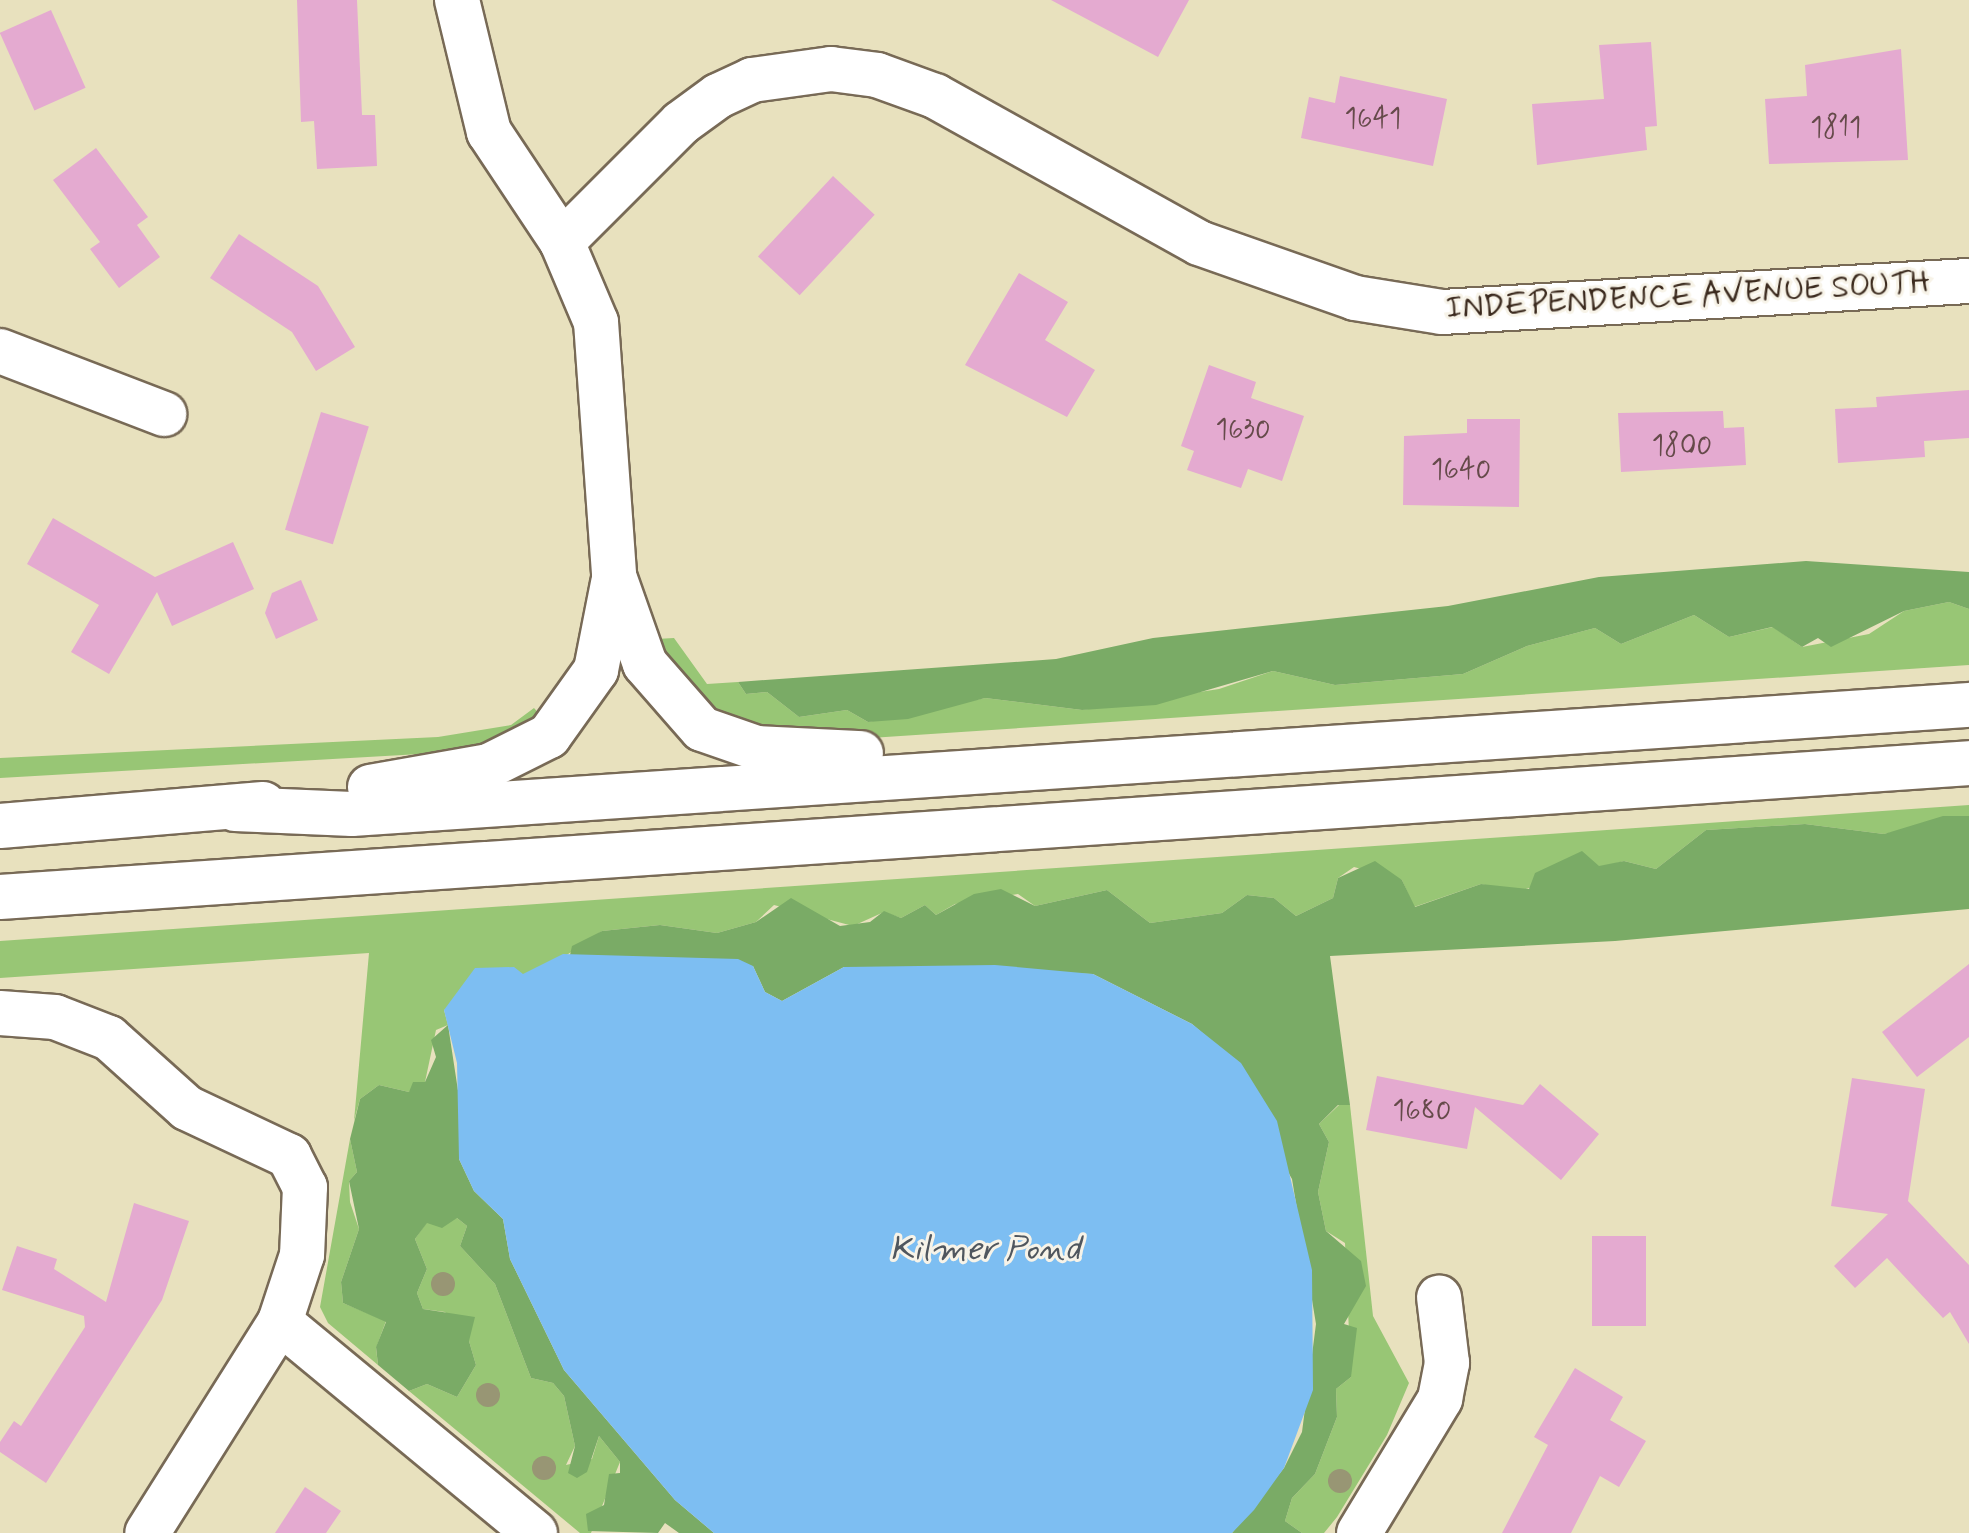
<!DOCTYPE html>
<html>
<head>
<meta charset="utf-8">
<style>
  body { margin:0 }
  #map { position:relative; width:1969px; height:1533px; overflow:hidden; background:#e8e1be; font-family:Mynerve,sans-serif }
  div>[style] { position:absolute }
  .green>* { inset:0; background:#98c675 }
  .forest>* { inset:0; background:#7aab66 }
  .water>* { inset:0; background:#7dbef2 }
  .building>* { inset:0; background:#e4aad0; transform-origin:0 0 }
  .roads { filter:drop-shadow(2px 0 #786a56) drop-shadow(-2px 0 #786a56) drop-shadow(0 2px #786a56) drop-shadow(0 -2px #786a56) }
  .minor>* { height:44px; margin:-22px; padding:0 22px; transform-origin:22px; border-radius:22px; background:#fff }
  .motorway>* { height:44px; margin:-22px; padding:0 22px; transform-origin:22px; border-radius:22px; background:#fff }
  .trees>* { width:24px; height:24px; margin:-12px; border-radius:50%; background:#989674 }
  span { translate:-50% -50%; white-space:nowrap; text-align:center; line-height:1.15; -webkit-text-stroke:6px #f7f3e8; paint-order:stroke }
  .number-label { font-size:28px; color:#654a4a }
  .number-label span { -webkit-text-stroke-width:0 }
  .street-label { font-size:32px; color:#3b2a1e }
  .water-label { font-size:34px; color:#4f565e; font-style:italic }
</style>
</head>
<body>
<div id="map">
  <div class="green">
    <i style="clip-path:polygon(1949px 602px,1969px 609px,1969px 665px,840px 740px,733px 725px,681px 686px,656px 639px,674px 638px,707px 684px,738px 682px,746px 694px,767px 692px,799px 717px,847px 710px,868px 722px,985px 698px,1082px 710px,1219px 689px,1273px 671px,1335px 685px,1463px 674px,1527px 646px,1595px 628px,1621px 644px,1694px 615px,1729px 637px,1773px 627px,1802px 647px,1869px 634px,1904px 611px)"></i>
    <i style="clip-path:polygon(534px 708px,542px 717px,502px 741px,455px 752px,0 778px,0 758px,438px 737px,511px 725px)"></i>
    <i style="clip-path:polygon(1969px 805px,1969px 816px,1884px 834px,1805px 824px,1706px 830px,1656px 869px,1624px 861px,1515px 892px,1481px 884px,1414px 907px,1402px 880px,1354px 867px,1338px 878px,1333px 898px,1296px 916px,1274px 898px,1247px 895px,1222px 913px,1150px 923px,1107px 890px,1035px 906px,1018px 894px,955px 904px,936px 915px,925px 905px,901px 918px,884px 912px,853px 926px,774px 905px,756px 922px,717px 933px,660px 925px,602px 931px,552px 965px,444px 1010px,448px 1025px,436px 1030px,425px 1082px,409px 1092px,379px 1085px,360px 1099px,354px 1121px,369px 953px,0 978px,0 941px)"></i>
    <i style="clip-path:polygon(1339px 1105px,1350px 1105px,1373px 1316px,1409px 1383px,1387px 1435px,1337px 1517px,1324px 1533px,1302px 1533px,1285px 1521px,1292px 1498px,1315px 1474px,1337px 1417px,1336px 1389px,1351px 1377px,1345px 1243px,1326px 1231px,1318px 1192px,1329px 1142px,1319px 1124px)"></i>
    <i style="clip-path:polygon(350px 1139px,357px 1172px,349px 1181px,350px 1202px,359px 1229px,341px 1282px,343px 1303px,386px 1321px,376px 1348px,378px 1365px,328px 1323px,320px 1307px)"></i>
    <i style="clip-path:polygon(457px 1218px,467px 1226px,460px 1246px,495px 1284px,531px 1378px,553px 1383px,564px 1396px,575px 1446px,566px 1465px,592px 1459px,599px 1436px,620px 1462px,591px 1533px,580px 1533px,409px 1391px,427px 1384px,457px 1397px,476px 1365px,469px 1341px,445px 1312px,423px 1309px,417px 1293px,427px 1269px,415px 1239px,427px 1222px)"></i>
  </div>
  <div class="forest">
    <i style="clip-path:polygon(1806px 561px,1969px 572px,1969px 609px,1949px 602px,1904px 611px,1831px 647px,1818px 638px,1802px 647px,1772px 627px,1729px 637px,1694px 615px,1621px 644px,1595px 628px,1527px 646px,1463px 674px,1335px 685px,1273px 671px,1156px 705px,1082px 710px,985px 698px,908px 719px,868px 722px,847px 710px,799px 717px,767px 692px,746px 694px,738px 682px,1056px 659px,1153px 638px,1448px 606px,1599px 577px)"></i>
    <i style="clip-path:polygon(1943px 816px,1969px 816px,1969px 909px,1615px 941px,1330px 956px,1350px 1105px,1338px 1105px,1319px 1124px,1329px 1142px,1318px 1192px,1326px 1231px,1361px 1261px,1366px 1286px,1344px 1324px,1357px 1328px,1351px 1377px,1336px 1389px,1337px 1417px,1315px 1474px,1292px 1498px,1285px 1521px,1302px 1533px,1232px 1533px,1284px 1468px,1302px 1432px,1316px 1324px,1292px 1179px,1214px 1043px,1192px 1024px,1093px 974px,844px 967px,782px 1001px,765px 992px,753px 966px,570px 955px,572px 946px,602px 931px,660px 925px,717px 933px,756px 922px,791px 898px,840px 926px,870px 922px,884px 911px,901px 918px,925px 905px,936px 915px,974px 894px,1001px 889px,1035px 906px,1107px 890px,1150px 923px,1222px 913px,1247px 895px,1274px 898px,1296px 916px,1333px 898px,1338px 878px,1375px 861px,1402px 880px,1415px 907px,1481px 884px,1529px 889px,1535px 873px,1582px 851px,1599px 866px,1624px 861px,1656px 869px,1706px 830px,1805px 824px,1884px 834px)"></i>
    <i style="clip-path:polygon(448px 1025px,462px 1117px,459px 1159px,474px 1191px,503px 1219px,510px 1259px,564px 1370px,675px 1500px,714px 1533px,679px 1533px,665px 1523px,658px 1533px,588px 1531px,586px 1514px,604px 1505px,609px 1474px,620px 1473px,620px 1462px,599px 1436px,587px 1472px,577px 1478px,568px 1473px,575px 1446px,564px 1396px,553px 1383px,531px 1378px,495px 1284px,460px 1246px,467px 1226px,457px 1218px,442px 1228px,427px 1223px,415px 1239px,427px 1269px,417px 1293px,423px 1309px,475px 1317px,469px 1341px,476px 1365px,457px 1397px,427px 1384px,409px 1391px,378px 1365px,376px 1347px,386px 1322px,343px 1303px,341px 1282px,359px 1229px,349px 1181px,357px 1172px,350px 1139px,360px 1099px,379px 1085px,409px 1092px,413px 1082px,425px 1082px,436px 1057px,431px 1040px)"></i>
  </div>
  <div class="water">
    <i style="clip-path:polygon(563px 954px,738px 959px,753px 966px,765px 992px,782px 1001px,844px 967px,995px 965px,1093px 974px,1192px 1024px,1241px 1063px,1277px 1121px,1312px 1270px,1313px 1390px,1284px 1468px,1254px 1510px,1232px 1533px,714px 1533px,675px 1500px,564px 1370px,510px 1259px,503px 1219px,474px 1191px,459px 1159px,457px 1063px,444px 1010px,475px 968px,514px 967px,523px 974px)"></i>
  </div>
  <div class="building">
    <i style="clip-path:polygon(297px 0,357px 0,362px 115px,375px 115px,377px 166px,317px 169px,314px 121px,301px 122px)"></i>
    <i style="clip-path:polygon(1051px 0,1189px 0,1158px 57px)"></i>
    <i style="left:51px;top:10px;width:85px;height:56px;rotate:66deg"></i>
    <i style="clip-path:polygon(1651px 42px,1657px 126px,1645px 127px,1647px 150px,1537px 165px,1532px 104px,1604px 99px,1599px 45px)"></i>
    <i style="clip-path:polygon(1901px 49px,1908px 160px,1769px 164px,1765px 99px,1807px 96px,1805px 65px)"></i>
    <i style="clip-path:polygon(1340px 76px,1447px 99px,1433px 166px,1301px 138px,1309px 97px,1335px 103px)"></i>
    <i style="clip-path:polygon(96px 148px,148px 217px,137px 225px,160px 257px,119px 288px,90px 249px,100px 242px,53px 180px)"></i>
    <i style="left:833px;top:176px;width:57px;height:110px;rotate:43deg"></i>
    <i style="clip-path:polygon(239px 234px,318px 286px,355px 347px,316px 371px,292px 332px,210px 278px)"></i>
    <i style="clip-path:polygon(1019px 273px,1068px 302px,1045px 340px,1095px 370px,1067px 417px,965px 365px)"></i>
    <i style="clip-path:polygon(1209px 365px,1256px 382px,1251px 398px,1304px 416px,1282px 481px,1248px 469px,1241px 488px,1187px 470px,1194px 451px,1181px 446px)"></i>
    <i style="clip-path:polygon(1969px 390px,1969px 438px,1924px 441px,1925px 457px,1838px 463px,1835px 409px,1877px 407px,1876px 397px)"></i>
    <i style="clip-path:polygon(1723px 411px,1724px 428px,1744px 427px,1746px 465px,1621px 472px,1618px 413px)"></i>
    <i style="left:321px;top:412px;width:50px;height:123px;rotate:17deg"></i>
    <i style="clip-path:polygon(1467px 419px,1520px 419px,1519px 507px,1403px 505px,1404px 436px,1467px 433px)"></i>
    <i style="clip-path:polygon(53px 518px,155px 577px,233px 542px,254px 589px,172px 626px,157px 592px,109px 674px,71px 652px,99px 605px,27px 564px)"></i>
    <i style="clip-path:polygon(301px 580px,318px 620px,276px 639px,265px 613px,272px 593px)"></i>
    <i style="clip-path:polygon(1969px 964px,1969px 1037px,1917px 1077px,1882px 1032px)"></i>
    <i style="clip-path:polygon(1377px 1076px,1523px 1105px,1540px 1084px,1599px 1134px,1561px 1180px,1475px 1107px,1467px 1149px,1366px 1130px)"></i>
    <i style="clip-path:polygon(1852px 1078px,1925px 1089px,1908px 1201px,1969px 1265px,1969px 1344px,1950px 1312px,1943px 1318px,1887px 1258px,1855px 1288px,1834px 1266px,1888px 1214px,1831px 1206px)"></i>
    <i style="clip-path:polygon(134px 1203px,189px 1221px,162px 1300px,46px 1483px,0 1452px,0 1442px,14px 1421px,21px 1426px,85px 1327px,84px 1316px,2px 1290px,17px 1246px,57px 1259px,54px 1269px,106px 1302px)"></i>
    <i style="left:1592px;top:1236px;width:54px;height:90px"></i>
    <i style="clip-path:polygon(1575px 1368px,1623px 1397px,1610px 1420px,1646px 1441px,1619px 1487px,1600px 1476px,1571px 1533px,1502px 1533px,1548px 1445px,1534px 1437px)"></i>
    <i style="clip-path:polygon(305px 1487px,341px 1511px,326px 1533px,275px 1533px)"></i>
  </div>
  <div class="roads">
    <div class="minor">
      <i style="left:457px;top:0;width:136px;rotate:76.4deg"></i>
      <i style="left:489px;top:132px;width:132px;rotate:56.4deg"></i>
      <i style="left:562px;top:242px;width:87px;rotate:67deg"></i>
      <i style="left:596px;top:322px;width:255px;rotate:85.9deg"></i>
      <i style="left:562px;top:242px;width:168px;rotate:-45deg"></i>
      <i style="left:681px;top:123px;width:46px;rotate:-36.1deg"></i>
      <i style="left:718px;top:96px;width:38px;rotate:-25deg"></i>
      <i style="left:752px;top:80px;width:80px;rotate:-7.9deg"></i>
      <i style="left:831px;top:69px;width:46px;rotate:7.4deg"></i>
      <i style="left:877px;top:75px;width:62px;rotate:19.9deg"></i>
      <i style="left:935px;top:96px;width:302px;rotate:29.1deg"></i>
      <i style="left:1199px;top:243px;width:165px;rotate:19.4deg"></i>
      <i style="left:1355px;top:298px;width:88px;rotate:9.1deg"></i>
      <i style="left:1442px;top:312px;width:528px;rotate:-3.37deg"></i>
      <i style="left:0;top:351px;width:176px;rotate:21deg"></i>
      <i style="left:0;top:1013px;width:55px;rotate:4.2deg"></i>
      <i style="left:55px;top:1017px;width:58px;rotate:21.3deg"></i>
      <i style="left:109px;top:1038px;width:105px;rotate:41.9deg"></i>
      <i style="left:187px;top:1108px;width:113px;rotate:25.2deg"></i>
      <i style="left:289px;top:1156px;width:35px;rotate:63deg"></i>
      <i style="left:305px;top:1187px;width:68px;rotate:92.5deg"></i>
      <i style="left:302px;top:1255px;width:71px;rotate:108.2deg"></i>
      <i style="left:280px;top:1322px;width:249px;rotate:122.2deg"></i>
      <i style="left:280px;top:1322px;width:331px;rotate:39.6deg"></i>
      <i style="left:1359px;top:1533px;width:157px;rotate:-58.8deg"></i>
      <i style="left:1440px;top:1399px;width:37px;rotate:-79deg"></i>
      <i style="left:1447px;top:1363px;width:66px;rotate:-96.9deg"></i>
    </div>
    <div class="motorway">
      <i style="left:614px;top:576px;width:93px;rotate:70.6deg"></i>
      <i style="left:645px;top:664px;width:86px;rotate:48.8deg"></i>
      <i style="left:702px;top:729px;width:58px;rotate:19.1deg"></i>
      <i style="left:757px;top:748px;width:104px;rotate:2.8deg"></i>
      <i style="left:370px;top:787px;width:121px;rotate:-10deg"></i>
      <i style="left:489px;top:766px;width:67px;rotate:-26.6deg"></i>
      <i style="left:549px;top:736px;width:81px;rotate:-54.5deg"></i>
      <i style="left:596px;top:670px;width:89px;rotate:-78.9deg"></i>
      <i style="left:235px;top:809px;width:117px;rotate:2.4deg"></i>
      <i style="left:352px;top:814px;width:1621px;rotate:-3.86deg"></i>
      <i style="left:0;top:826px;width:264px;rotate:-4.8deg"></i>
      <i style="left:0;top:897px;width:1974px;rotate:-3.89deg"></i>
    </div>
  </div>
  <div class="trees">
    <i style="left:443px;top:1284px"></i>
    <i style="left:488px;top:1395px"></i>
    <i style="left:544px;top:1468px"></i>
    <i style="left:1340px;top:1481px"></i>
  </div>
  <div class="number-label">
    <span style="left:1373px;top:120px">1641</span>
    <span style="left:1836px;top:129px">1811</span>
    <span style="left:1243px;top:431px">1630</span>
    <span style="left:1682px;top:447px">1800</span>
    <span style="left:1461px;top:471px">1640</span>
    <span style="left:1422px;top:1112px">1680</span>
  </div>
  <div class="street-label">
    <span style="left:1688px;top:296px;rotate:-3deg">INDEPENDENCE AVENUE SOUTH</span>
  </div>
  <div class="water-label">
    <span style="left:985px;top:1250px">Kilmer Pond</span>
  </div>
</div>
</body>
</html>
